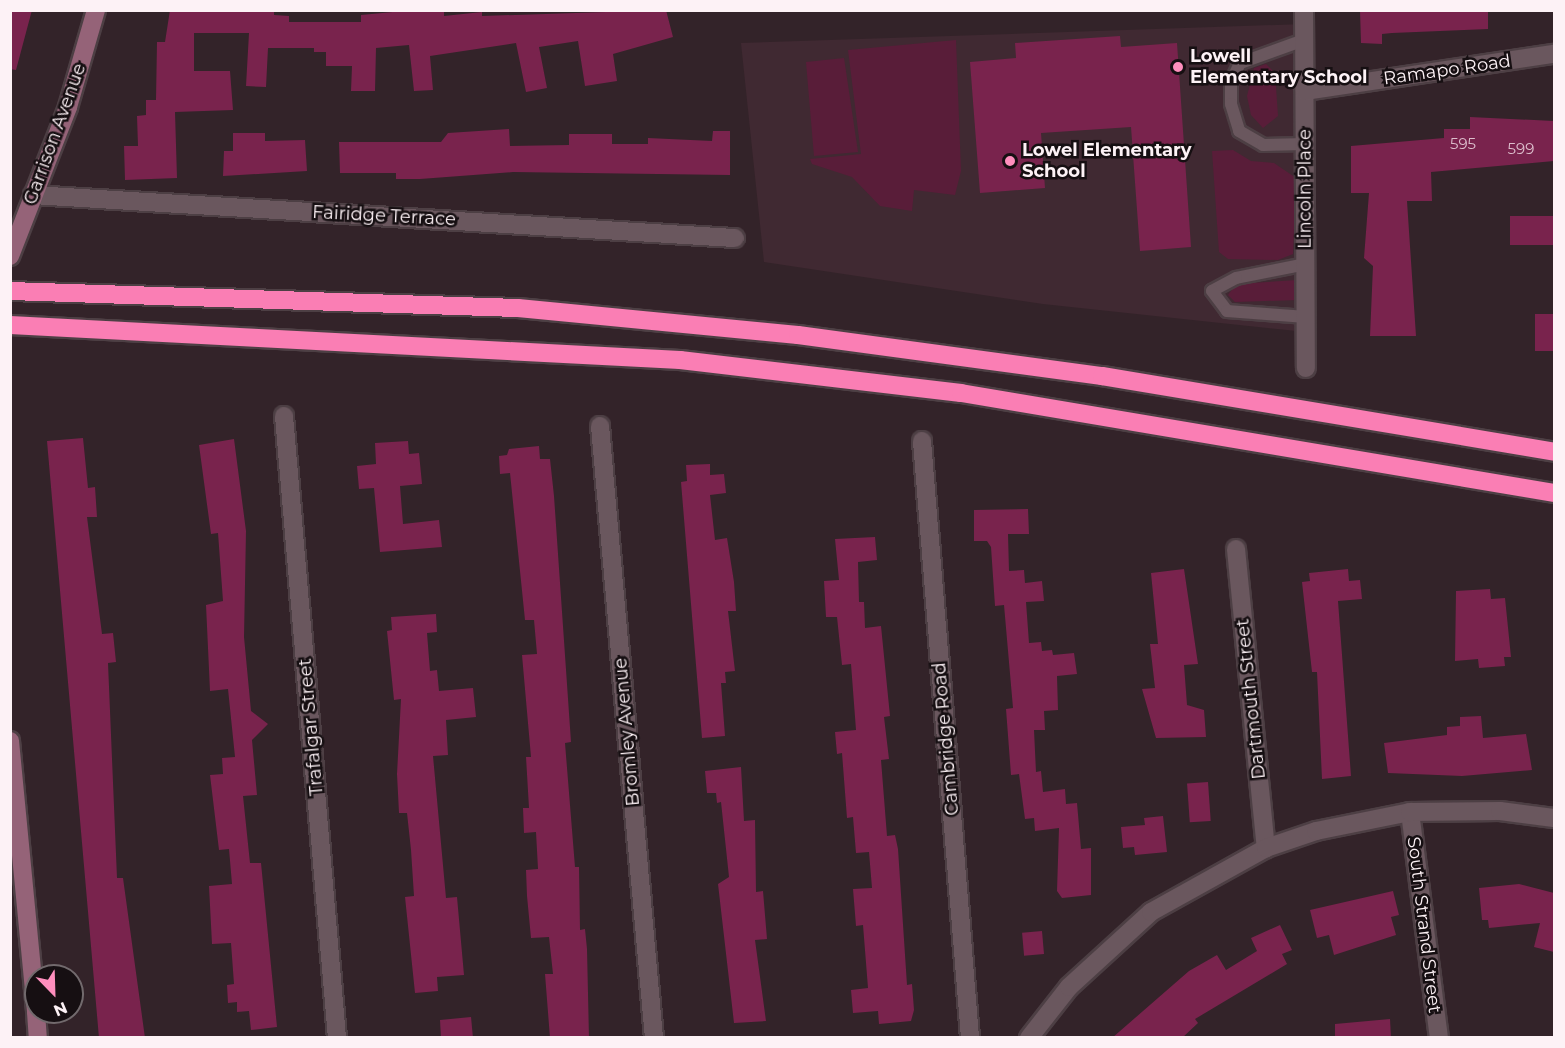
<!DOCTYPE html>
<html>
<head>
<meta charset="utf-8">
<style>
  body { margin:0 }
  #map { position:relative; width:1565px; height:1048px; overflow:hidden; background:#332329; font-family:Montserrat,sans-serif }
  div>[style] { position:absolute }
  .built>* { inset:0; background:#402932 }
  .green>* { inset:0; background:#591d39 }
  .building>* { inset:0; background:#79234d; transform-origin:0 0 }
  .roads { filter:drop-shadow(2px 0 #4d3f44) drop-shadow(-2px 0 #4d3f44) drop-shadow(0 2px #4d3f44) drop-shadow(0 -2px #4d3f44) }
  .lane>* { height:12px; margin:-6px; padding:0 6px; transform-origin:6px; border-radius:6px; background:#6a575e }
  .street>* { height:18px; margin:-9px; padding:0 9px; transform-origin:9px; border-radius:9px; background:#6a575e }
  .secondary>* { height:18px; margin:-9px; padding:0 9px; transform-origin:9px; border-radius:9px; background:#956378 }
  .highway>* { height:18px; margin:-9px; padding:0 9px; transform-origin:9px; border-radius:9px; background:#fa7eb4 }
  .dots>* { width:16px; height:16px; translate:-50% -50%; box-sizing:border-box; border:3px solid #160f12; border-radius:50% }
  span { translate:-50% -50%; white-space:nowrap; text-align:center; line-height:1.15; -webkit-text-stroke:5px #160f12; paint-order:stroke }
  .number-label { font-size:15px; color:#dcbecc }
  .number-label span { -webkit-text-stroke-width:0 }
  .poi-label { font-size:18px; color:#fdf2f6; font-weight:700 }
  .left { translate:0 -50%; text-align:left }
  .street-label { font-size:18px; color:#fdf2f6 }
  .frame { position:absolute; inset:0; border:12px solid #fdf2f6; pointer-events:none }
  .north { position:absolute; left:24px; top:964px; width:60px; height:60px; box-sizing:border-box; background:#160f12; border:2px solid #726a6d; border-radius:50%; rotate:157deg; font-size:16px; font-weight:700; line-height:24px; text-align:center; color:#fdf2f6 }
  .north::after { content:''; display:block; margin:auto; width:21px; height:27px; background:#fe8ebd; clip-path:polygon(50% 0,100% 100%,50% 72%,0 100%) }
</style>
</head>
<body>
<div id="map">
  <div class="built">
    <i style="clip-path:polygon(1304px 24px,1306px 332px,1043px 304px,764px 262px,741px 43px)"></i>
  </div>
  <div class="green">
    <i style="clip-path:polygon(956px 40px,961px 171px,955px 195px,914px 190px,912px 211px,880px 206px,852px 177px,812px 164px,810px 159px,861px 154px,848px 50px)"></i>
    <i style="clip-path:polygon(844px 58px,858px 152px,814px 156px,806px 62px)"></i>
    <i style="clip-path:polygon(1266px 64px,1275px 73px,1278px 116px,1263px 128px,1251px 115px,1247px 96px,1254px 68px)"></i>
    <i style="clip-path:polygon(1233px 150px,1251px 161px,1274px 163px,1296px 178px,1293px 254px,1278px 260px,1228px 259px,1219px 252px,1212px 151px)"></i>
    <i style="clip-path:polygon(1297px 280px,1298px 300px,1235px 302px,1228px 295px,1236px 284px)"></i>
  </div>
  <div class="building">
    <i style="clip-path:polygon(10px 10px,32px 10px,16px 70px,10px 69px)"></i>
    <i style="clip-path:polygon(170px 10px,274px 10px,274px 15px,289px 16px,289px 22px,361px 22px,361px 15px,414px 10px,444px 10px,444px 16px,482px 12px,482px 16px,666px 10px,673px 37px,613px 54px,617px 81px,585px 86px,578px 41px,539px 47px,547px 88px,526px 92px,516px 43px,430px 56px,433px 90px,414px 91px,409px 45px,376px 48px,375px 91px,351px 91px,352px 66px,326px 66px,326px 52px,314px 52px,314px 48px,268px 48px,266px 87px,246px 86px,249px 33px,194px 33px,194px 71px,230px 71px,233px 110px,175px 112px,177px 178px,125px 180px,124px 146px,138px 146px,137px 116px,146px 115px,146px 100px,156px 100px,157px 42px,165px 42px)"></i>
    <i style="clip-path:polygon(1360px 10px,1488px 10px,1488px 29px,1392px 33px,1382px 34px,1382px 44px,1361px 43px)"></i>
    <i style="clip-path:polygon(1120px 36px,1121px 47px,1177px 43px,1191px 247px,1140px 251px,1131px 127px,1041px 133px,1045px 188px,980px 193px,970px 62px,1016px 58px,1015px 43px)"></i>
    <i style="clip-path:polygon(1470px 117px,1554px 121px,1554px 161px,1431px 172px,1432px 201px,1407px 201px,1416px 336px,1370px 336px,1373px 266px,1364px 258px,1369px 193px,1351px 193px,1351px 146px,1444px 138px,1444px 129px,1470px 129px)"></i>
    <i style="clip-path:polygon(509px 129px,510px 146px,569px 145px,569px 134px,612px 134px,612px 144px,648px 144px,648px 138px,712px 141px,713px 131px,730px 131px,730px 175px,513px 172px,420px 179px,396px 179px,396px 173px,340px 173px,339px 142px,441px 142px,448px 133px)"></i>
    <i style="clip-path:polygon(233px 133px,265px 133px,265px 141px,305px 140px,307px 171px,223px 176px,224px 151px,233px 151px)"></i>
    <i style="left:1554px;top:216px;width:29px;height:44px;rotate:90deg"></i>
    <i style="left:1535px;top:314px;width:19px;height:37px"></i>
    <i style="clip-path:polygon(83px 438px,88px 488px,95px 487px,97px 517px,87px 517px,102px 634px,113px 633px,116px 662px,108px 663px,117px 878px,123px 878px,145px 1038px,99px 1038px,47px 441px)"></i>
    <i style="clip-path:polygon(234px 439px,246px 531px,244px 637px,251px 711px,268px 724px,252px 740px,257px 795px,243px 796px,250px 863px,261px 863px,277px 1027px,251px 1030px,249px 1011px,237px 1012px,237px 1002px,228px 1003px,227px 985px,234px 984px,231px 943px,212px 944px,209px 886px,232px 884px,229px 849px,219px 850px,210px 775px,223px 774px,222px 758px,235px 757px,228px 689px,210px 691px,206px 605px,223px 601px,218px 533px,211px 534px,199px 445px)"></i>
    <i style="clip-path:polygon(408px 441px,409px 454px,419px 453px,422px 484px,400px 486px,403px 524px,439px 520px,442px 547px,380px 552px,374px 488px,359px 489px,357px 466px,376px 464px,375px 443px)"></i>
    <i style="clip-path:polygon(539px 446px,540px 459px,550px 459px,554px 496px,571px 742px,565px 743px,575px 867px,579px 867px,580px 930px,585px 929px,587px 949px,589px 1038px,550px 1038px,545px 974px,553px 974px,549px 937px,531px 938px,527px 896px,526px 870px,538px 869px,536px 832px,524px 833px,523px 808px,529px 808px,526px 757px,531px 757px,522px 655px,537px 654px,534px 620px,525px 620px,510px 473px,500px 474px,499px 456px,507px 455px,509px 449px)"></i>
    <i style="clip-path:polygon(710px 464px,710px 475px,724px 474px,726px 493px,710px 495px,715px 540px,727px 538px,734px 582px,736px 611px,728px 611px,735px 671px,725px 672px,726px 683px,721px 683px,725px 736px,702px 738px,681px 482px,687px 481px,686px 465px)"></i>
    <i style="clip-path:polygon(1028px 509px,1029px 534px,1008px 534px,1009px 571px,1024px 570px,1025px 583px,1042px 581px,1044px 601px,1026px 602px,1029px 643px,1041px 642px,1042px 651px,1052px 650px,1053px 655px,1074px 653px,1077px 674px,1057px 676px,1058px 710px,1044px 711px,1045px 730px,1034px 730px,1036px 772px,1041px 771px,1043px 792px,1065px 789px,1066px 804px,1077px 803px,1081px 849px,1091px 848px,1091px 895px,1062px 898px,1057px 891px,1059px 828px,1035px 831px,1034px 818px,1025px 819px,1019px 774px,1011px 775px,1006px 709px,1013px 708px,1004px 605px,995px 606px,991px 547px,987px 541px,974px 541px,974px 510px)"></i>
    <i style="clip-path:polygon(875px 537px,877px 560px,858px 562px,859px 602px,864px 602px,865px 628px,881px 626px,890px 716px,884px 717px,889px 759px,881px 760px,887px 836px,895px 835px,898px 849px,907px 985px,912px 984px,914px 1010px,911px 1021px,879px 1024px,878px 1011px,853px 1013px,851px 990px,868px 988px,863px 925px,856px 926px,853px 889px,872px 888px,869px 852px,856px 853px,853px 817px,847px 818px,842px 753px,837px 754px,835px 732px,856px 730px,851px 664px,842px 665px,837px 617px,826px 617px,824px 581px,839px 580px,835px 539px)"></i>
    <i style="clip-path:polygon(1184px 569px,1198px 664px,1184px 665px,1187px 705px,1204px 710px,1206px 737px,1156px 738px,1142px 689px,1155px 688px,1150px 644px,1158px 644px,1151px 573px)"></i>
    <i style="clip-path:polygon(1348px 569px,1349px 581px,1360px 580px,1362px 599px,1338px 601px,1351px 776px,1322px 779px,1317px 672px,1312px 672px,1302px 582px,1310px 581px,1309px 573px)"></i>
    <i style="clip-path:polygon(1490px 589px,1491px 599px,1505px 598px,1511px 657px,1504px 657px,1505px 666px,1479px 668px,1478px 659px,1455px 661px,1456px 591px)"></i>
    <i style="clip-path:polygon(436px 614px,437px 632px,427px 633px,430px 671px,437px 670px,439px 691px,473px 688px,476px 717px,446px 720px,448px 755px,433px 756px,446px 898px,457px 897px,464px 975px,437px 977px,438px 991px,415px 993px,405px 897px,414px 896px,411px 850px,407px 813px,399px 813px,397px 774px,401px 699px,394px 700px,387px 631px,392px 630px,391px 617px)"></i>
    <i style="clip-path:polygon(1481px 716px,1483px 738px,1526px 734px,1532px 770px,1462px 776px,1388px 773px,1384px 743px,1447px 735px,1447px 727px,1460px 726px,1460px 717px)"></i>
    <i style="clip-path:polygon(741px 767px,744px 821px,755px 820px,756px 892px,763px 891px,767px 939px,755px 940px,766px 1021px,734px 1023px,718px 884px,729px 877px,721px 802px,717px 803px,716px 793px,707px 793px,705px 771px)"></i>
    <i style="left:1208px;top:782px;width:39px;height:21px;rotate:86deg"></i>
    <i style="clip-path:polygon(1163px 816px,1167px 852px,1135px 855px,1134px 847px,1123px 848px,1121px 827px,1145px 825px,1144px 818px)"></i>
    <i style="clip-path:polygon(1519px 884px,1554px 893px,1554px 952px,1534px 947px,1540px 923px,1489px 928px,1488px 920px,1482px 920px,1479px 888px)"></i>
    <i style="clip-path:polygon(1393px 891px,1399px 915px,1391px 917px,1396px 935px,1334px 955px,1329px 935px,1317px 938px,1310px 910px)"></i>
    <i style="clip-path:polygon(1280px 925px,1292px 950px,1282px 954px,1287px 964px,1195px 1019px,1198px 1023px,1182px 1038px,1112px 1038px,1189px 971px,1217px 955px,1226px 970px,1257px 951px,1251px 938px)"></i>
    <i style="left:1042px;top:931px;width:23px;height:20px;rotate:85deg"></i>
    <i style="clip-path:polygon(471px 1017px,473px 1038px,441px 1038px,440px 1020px)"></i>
    <i style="clip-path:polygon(1390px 1019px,1391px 1038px,1335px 1038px,1335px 1024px)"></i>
  </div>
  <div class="roads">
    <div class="lane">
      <i style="left:1304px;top:40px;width:68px;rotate:160.2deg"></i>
      <i style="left:1240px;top:63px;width:21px;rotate:115deg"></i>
      <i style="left:1231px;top:82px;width:22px;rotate:90deg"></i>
      <i style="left:1231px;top:104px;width:28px;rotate:73deg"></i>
      <i style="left:1239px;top:131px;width:28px;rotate:30deg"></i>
      <i style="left:1263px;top:145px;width:42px;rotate:-1.4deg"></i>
      <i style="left:1306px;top:264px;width:71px;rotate:168.7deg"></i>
      <i style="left:1236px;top:278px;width:27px;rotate:152deg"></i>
      <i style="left:1212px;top:291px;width:25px;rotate:53deg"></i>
      <i style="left:1227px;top:311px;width:79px;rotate:4.3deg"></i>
    </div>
    <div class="street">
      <i style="left:1304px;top:10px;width:358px;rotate:89.7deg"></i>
      <i style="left:1305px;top:91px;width:252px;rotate:-8.5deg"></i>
      <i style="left:33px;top:195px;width:703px;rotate:3.51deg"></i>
      <i style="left:284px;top:416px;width:624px;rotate:85.13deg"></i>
      <i style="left:600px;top:426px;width:614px;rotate:84.96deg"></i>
      <i style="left:922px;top:441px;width:599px;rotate:85.4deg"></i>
      <i style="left:1236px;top:549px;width:301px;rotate:84.3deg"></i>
      <i style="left:1410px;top:812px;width:228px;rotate:82.7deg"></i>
      <i style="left:1029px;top:1038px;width:65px;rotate:-51.9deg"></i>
      <i style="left:1069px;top:987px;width:111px;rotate:-42.4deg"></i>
      <i style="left:1151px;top:912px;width:132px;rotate:-29.1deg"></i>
      <i style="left:1266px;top:848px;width:53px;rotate:-18.8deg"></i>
      <i style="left:1316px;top:831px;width:96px;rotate:-11.4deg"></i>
      <i style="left:1410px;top:812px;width:90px;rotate:-0.6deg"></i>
      <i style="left:1500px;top:811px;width:54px;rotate:7.4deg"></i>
    </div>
    <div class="secondary">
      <i style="left:10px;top:256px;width:160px;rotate:-68.7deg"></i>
      <i style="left:68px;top:107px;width:101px;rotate:-73.9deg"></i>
      <i style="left:10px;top:741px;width:272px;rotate:84.5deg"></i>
      <i style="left:36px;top:1012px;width:26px;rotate:86deg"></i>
    </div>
    <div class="highway">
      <i style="left:10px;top:291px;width:508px;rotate:1.92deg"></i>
      <i style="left:518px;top:308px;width:281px;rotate:5.5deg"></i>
      <i style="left:798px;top:335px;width:307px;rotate:7.7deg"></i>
      <i style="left:1102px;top:376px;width:458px;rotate:9.5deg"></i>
      <i style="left:10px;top:325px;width:671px;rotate:2.99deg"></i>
      <i style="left:680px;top:360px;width:283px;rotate:6.7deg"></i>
      <i style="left:961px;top:393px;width:601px;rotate:9.57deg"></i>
    </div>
  </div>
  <div class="dots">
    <i style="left:1178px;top:67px;background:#fe8ebd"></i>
    <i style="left:1010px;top:161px;background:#fe8ebd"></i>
  </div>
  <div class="number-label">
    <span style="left:1463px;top:144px">595</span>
    <span style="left:1521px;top:149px">599</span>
  </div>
  <div class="poi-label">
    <span class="left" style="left:1190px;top:67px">Lowell<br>Elementary School</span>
    <span class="left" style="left:1022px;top:161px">Lowel Elementary<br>School</span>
  </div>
  <div class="street-label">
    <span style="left:1447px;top:70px;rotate:-8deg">Ramapo Road</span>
    <span style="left:55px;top:134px;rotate:-70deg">Garrison Avenue</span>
    <span style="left:1305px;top:189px;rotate:-90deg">Lincoln Place</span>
    <span style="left:384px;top:216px;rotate:3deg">Fairidge Terrace</span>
    <span style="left:1251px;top:699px;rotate:-96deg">Dartmouth Street</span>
    <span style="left:311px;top:727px;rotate:-95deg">Trafalgar Street</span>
    <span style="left:627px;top:732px;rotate:-95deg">Bromley Avenue</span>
    <span style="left:946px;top:739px;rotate:-95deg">Cambridge Road</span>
    <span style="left:1424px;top:925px;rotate:83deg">South Strand Street</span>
  </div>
  <div class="frame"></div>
  <div class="north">N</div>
</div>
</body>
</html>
